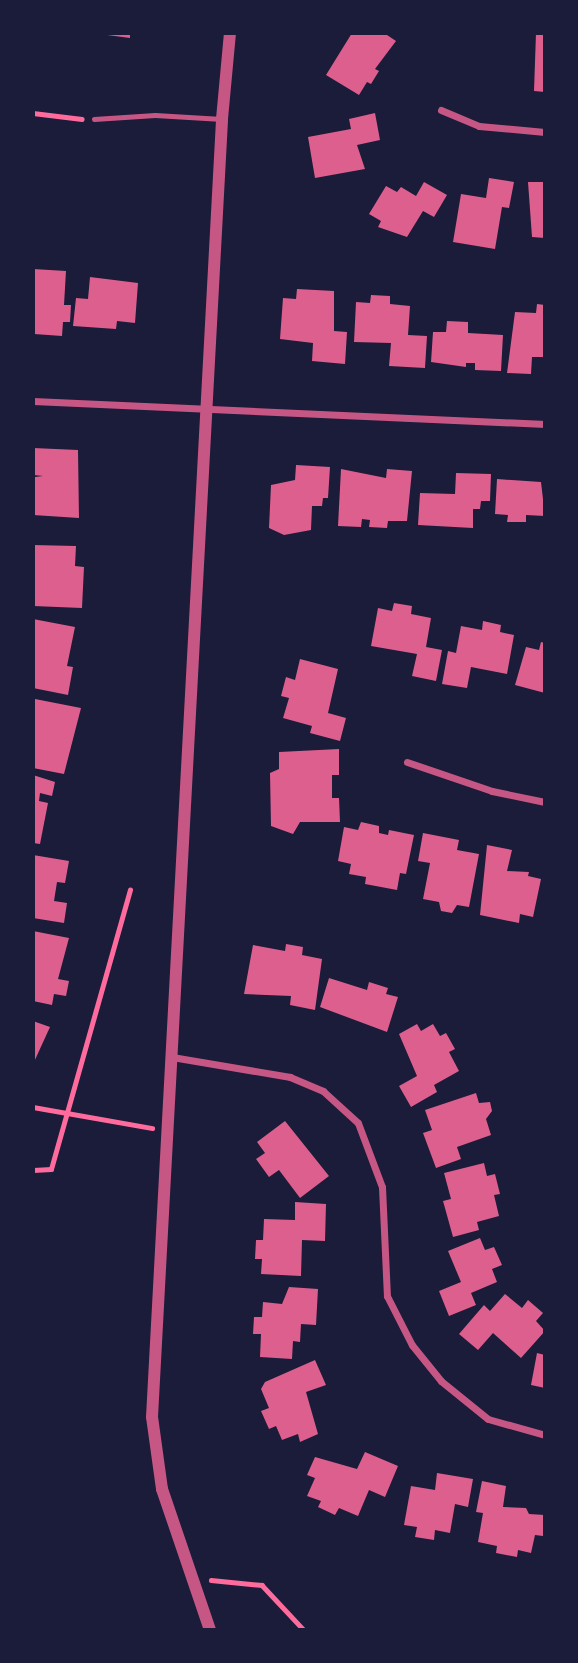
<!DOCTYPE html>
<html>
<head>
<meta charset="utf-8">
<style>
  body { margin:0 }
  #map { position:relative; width:578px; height:1663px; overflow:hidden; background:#1b1b3a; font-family:Ubuntu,sans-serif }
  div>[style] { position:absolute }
  .building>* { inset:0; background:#dd5f8e }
  .path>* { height:4.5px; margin:-2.25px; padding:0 2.25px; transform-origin:2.25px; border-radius:2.25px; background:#ff6b9d }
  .service>* { height:5px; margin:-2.5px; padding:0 2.5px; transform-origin:2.5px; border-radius:2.5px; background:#c65784 }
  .minor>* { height:7px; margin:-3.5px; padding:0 3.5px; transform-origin:3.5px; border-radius:3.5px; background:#c65784 }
  .tertiary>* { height:12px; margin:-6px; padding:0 6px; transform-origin:6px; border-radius:6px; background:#c65784 }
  span { translate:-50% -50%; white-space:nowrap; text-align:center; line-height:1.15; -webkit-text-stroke:7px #1b1b3a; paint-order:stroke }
  .frame { position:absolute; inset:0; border:35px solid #1b1b3a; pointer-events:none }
</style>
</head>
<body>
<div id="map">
  <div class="building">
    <i style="clip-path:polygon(92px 33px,130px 33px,130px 38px)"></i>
    <i style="clip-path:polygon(352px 33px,384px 33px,396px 41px,375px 69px,379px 71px,371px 84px,367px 82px,359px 95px,326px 75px)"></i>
    <i style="clip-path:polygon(536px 33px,545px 33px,545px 92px,534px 91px)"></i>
    <i style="clip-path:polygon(375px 113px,380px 140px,357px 145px,365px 169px,315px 178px,308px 137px,351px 129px,349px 119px)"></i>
    <i style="clip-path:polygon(489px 178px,514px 182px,509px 208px,502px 207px,495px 249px,453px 242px,461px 194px,486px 198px)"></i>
    <i style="clip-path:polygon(424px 182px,447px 195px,434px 217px,423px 211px,407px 237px,378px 227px,381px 221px,369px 214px,386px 186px,397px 192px,401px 187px,416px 196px)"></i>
    <i style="clip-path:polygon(528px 182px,545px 182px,545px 238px,532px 237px)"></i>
    <i style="clip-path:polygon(33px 269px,66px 271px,64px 305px,71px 305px,70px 322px,63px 322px,62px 336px,34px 334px)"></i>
    <i style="clip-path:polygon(90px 277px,138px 283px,135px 323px,117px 321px,116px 329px,73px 326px,76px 298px,88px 299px)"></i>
    <i style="clip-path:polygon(297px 289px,334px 291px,334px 331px,347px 332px,345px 364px,312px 361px,313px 343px,280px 339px,283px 298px,296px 299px)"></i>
    <i style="clip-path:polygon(371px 295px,390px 296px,390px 304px,410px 306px,408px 335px,427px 336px,425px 368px,389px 366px,391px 343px,354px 342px,356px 302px,370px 303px)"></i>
    <i style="clip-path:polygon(537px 304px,545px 305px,545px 357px,532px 357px,531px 374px,507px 373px,515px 312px,536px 313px)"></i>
    <i style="clip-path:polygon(447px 321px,468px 322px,468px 333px,503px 335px,501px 371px,475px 370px,475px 363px,466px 363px,466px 367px,431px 362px,433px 332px,446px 332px)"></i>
    <i style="clip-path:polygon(33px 448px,78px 450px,79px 518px,33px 515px,35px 477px,43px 476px,33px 475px)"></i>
    <i style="clip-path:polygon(296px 465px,330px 467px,328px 498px,323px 498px,322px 506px,312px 506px,311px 530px,284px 535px,269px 528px,271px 485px,295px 480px)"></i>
    <i style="clip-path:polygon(341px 469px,386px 478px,387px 469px,412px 471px,407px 521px,388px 521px,387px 528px,369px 527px,370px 520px,362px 519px,361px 527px,338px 526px)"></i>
    <i style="clip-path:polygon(456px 473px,491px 474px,490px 501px,481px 501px,480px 509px,473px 509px,473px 528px,418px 525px,420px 493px,455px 494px)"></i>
    <i style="clip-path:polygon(497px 479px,541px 482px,545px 516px,526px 515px,526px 522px,507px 522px,508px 515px,495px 514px)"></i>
    <i style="clip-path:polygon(33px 545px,76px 546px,75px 566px,84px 567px,82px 608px,33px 606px)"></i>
    <i style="clip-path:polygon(394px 603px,412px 606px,411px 614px,431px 618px,426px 647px,442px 650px,436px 681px,412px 676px,417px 654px,371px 646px,378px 608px,392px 611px)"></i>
    <i style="clip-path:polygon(33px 619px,75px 627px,67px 666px,73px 667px,68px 695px,33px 688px)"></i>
    <i style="clip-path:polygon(483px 621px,501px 625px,500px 632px,514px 635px,507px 674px,471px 667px,467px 688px,442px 684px,448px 651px,456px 653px,461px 626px,482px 630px)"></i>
    <i style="clip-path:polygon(541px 642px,545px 643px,545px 693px,515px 685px,526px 647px,539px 650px)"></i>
    <i style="clip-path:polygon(300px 659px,338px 669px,328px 713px,346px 718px,340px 741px,310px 733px,312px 726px,283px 718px,289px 698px,281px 696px,286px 677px,295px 680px)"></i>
    <i style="clip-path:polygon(35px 699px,81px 708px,64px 774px,33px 768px)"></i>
    <i style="clip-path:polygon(339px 749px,339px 775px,332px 775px,332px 798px,339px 798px,340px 822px,300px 822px,293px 834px,271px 826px,270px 773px,279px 769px,279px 752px)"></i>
    <i style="clip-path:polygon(33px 775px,55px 782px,52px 796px,40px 793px,39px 801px,48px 803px,40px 844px,33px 843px)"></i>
    <i style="clip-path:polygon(361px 822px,379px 826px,379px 833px,388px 835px,389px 830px,414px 835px,406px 874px,400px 873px,397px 890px,365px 884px,366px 877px,349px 874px,351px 864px,338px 861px,344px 827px,358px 830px)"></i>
    <i style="clip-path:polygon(423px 833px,459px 840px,457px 850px,479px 854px,469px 907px,457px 905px,452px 913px,441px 911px,439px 902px,423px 899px,430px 863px,418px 861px)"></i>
    <i style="clip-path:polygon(487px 845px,512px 850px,507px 871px,529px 872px,528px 876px,541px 879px,533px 917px,520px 914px,519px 923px,480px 915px)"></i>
    <i style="clip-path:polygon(33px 855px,69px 861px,65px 883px,57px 882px,54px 901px,67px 903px,64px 923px,33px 918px)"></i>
    <i style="clip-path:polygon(33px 931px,69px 938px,58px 979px,69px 981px,66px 996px,54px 994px,52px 1005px,33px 1001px)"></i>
    <i style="clip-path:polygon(286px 944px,303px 947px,302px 955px,322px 959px,315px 1010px,290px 1005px,291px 996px,244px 994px,253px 945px,285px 951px)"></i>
    <i style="clip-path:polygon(329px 978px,367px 990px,369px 982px,388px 988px,386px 994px,398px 997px,387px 1032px,320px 1007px)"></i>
    <i style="clip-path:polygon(33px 1021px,50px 1027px,34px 1062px,33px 1062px)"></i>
    <i style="clip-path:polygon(417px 1024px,421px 1031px,433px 1024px,440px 1036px,446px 1033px,455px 1049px,449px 1052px,459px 1071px,434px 1085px,437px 1092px,411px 1107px,399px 1086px,417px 1076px,399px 1034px)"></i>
    <i style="clip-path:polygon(476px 1093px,479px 1103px,490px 1102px,492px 1111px,486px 1119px,491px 1135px,457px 1147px,461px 1159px,436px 1168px,423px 1133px,432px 1130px,425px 1110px)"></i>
    <i style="clip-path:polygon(285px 1121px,329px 1176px,300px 1198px,279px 1170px,269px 1177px,256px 1159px,265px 1153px,257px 1142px)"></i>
    <i style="clip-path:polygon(484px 1163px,487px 1176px,495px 1174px,500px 1194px,494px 1195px,499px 1216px,477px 1222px,479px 1230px,453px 1237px,443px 1201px,451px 1199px,444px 1173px)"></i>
    <i style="clip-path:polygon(295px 1202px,326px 1204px,325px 1241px,302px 1240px,301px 1276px,261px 1274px,262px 1259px,255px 1259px,256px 1240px,263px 1240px,264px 1219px,295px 1220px)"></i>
    <i style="clip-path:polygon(480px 1238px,485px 1250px,494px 1247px,502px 1265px,492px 1269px,497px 1282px,471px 1293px,476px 1305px,449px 1316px,439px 1291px,461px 1282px,448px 1251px)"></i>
    <i style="clip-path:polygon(289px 1287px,318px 1289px,316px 1325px,301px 1324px,300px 1342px,293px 1341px,292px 1359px,260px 1357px,261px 1334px,253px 1334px,254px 1317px,262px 1317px,263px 1302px,282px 1304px)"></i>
    <i style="clip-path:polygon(505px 1294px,522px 1308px,528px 1300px,543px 1313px,536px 1321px,545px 1331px,521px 1358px,493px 1333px,478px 1350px,459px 1334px,484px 1305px,490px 1311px)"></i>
    <i style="clip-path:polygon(537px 1353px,545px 1355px,545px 1388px,531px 1385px)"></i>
    <i style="clip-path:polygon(315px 1360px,326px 1385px,306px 1392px,318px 1434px,300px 1442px,298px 1434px,282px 1440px,276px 1426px,269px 1429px,261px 1411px,269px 1408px,261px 1389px,265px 1382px)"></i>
    <i style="clip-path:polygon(365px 1452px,398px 1466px,385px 1497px,369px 1490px,358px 1516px,339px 1508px,335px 1515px,318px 1507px,321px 1501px,307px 1496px,315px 1478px,307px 1475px,315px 1457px,357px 1469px)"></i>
    <i style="clip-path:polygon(437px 1473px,473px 1479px,468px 1507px,455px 1504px,450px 1533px,435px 1530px,434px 1540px,415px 1537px,417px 1527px,404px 1525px,411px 1486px,435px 1490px)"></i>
    <i style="clip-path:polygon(482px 1481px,506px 1486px,503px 1507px,526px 1508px,529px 1514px,545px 1515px,543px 1536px,535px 1535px,531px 1553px,518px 1550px,517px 1557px,496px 1553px,497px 1546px,478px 1542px,483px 1513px,476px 1512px)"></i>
  </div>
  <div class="path">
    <i style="left:33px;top:113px;width:49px;rotate:7deg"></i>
    <i style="left:33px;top:1107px;width:121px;rotate:10deg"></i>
    <i style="left:33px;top:1170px;width:18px;rotate:-3deg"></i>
    <i style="left:51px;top:1169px;width:290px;rotate:-74.2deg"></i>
    <i style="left:211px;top:1580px;width:51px;rotate:5.6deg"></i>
    <i style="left:262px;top:1585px;width:62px;rotate:47deg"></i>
  </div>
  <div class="service">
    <i style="left:94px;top:119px;width:61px;rotate:-3.8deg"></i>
    <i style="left:155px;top:115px;width:67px;rotate:3.4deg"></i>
  </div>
  <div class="minor">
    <i style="left:441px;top:110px;width:41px;rotate:22.8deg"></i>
    <i style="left:479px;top:126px;width:66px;rotate:5.2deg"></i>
    <i style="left:33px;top:401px;width:513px;rotate:2.57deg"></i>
    <i style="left:407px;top:762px;width:90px;rotate:18.8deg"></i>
    <i style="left:492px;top:791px;width:54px;rotate:11.7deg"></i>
    <i style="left:172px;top:1057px;width:120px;rotate:9.6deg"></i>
    <i style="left:290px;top:1077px;width:36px;rotate:23deg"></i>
    <i style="left:323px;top:1091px;width:47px;rotate:42.4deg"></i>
    <i style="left:358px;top:1123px;width:68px;rotate:69.4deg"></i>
    <i style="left:382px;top:1187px;width:109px;rotate:87.4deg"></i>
    <i style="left:387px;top:1296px;width:55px;rotate:63deg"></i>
    <i style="left:412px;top:1345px;width:46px;rotate:51.1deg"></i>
    <i style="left:441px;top:1381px;width:60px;rotate:39deg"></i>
    <i style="left:488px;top:1419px;width:59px;rotate:15.7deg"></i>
  </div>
  <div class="tertiary">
    <i style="left:210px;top:1630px;width:149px;rotate:-108.8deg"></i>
    <i style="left:162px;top:1489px;width:73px;rotate:-97.9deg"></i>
    <i style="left:152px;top:1417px;width:1300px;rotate:-86.91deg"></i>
    <i style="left:222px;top:119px;width:86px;rotate:-84.7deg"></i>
  </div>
  <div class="frame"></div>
</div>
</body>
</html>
